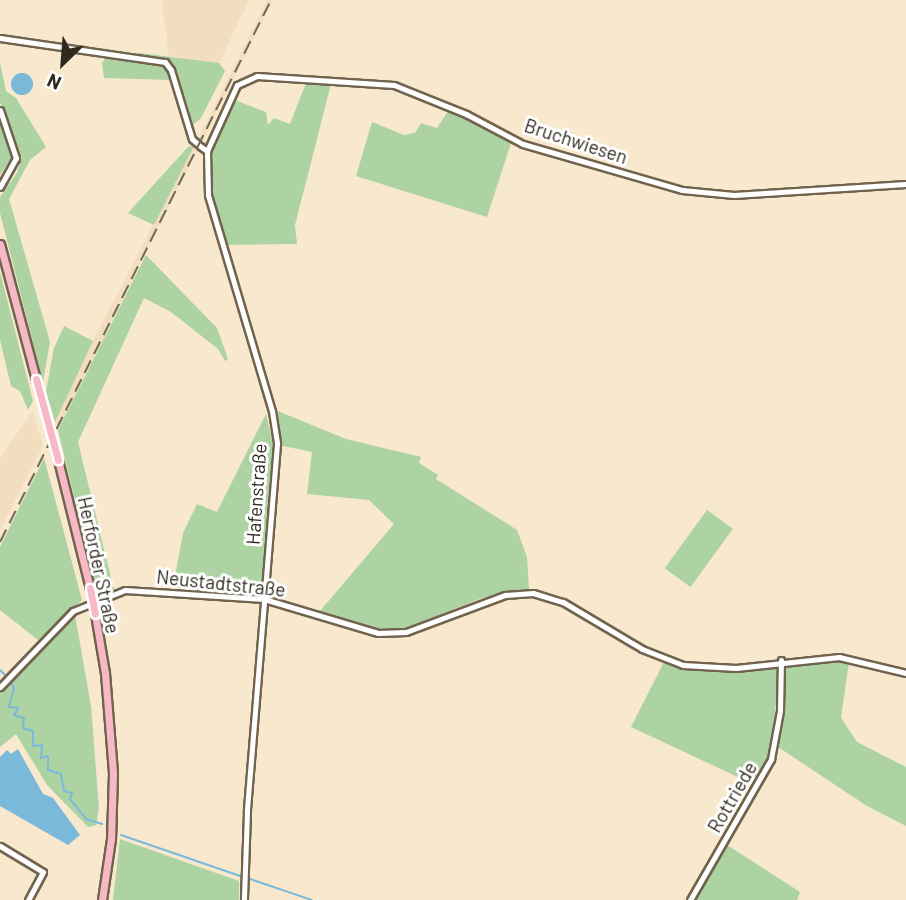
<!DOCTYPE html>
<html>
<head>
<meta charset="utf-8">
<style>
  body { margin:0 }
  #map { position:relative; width:906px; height:900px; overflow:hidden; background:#f7e8ce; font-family:Barlow,sans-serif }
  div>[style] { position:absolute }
  .built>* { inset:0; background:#f2debe }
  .green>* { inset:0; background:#add3a3; transform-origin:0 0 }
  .water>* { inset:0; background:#7ab9da }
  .round { border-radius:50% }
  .stream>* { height:2px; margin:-1px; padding:0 1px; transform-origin:1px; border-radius:1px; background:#7ab9da }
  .roads { filter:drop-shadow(2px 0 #71634d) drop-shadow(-2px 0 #71634d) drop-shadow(0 2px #71634d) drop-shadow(0 -2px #71634d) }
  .minor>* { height:5px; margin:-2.5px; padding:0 2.5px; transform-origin:2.5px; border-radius:2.5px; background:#fff }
  .major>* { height:7px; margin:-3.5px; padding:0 3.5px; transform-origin:3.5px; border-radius:3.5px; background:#f7b9c5 }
  .rail>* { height:2px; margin-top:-1px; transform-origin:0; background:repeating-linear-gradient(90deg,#716858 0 14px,transparent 0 21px) }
  .bridges { filter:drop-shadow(2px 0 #fff) drop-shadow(-2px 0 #fff) drop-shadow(0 2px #fff) drop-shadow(0 -2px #fff) }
  .major-bridge>* { height:7px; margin:-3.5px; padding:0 3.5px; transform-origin:3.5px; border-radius:3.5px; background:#f7b9c5 }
  span { translate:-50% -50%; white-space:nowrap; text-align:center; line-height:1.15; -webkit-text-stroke:6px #fff; paint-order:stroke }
  .street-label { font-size:19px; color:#2f291f }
  .north { position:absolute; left:28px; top:28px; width:70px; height:70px; -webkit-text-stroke:5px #fff; paint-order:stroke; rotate:205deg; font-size:19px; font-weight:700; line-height:28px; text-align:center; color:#2f291f }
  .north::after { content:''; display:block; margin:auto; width:24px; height:32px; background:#2f291f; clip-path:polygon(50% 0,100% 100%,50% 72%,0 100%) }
</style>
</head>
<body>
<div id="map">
  <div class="built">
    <i style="clip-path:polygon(162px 0,249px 0,219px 63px,169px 56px)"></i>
    <i style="clip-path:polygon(267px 0,273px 0,202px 141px,198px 140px)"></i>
    <i style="clip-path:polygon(194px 146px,198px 148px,58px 430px,55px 422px,93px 341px)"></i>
    <i style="clip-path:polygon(33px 411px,43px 446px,0 531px,0 458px)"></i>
  </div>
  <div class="green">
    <i style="clip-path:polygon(140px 53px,219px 63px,225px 71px,201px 118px,192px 126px,184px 125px,172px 80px,104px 78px,102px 63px,107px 56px)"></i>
    <i style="clip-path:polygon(0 63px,6px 91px,16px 98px,46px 147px,30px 160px,9px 199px,50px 342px,43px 382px,0 213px,0 197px,17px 173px,22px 157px,0 102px)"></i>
    <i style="clip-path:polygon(306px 83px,331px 84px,295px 225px,297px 244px,224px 245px,210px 193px,208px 160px,232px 99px,266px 112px,268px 125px,274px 118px,290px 124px)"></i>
    <i style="clip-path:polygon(449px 110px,511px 143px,487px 217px,356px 176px,372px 122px,404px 135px,415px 133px,421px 123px,437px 128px)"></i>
    <i style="clip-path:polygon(0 116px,12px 157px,0 175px)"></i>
    <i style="clip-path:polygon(194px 146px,154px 225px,128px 213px,188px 147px)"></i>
    <i style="clip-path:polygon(146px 255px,217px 328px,228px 359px,225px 361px,218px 349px,171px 312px,144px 298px,78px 442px,114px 590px,98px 596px,58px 430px)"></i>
    <i style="clip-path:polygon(0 272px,33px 401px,28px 410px,20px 391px,11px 386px,0 340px)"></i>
    <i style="clip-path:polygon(64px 326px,93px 341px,55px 422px,46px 391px,54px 348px)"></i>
    <i style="clip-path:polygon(275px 410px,346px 439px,421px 457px,419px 463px,438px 475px,436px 479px,517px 530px,527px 557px,529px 589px,482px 598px,406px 628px,379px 630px,320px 611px,394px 524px,369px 500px,307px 494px,312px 452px,279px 445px)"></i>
    <i style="clip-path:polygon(266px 414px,273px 444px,262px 598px,173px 587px,183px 533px,197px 504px,217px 512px)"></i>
    <i style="clip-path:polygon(44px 458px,82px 600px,38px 640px,0 610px,0 547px)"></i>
    <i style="left:707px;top:510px;width:32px;height:72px;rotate:36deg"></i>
    <i style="clip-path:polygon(75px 615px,91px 706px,99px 808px,96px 825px,88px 827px,47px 785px,16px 734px,0 747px,0 692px)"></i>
    <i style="clip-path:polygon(817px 659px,849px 662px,841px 718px,857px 742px,906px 767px,906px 826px,867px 806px,778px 747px,784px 671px,789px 662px)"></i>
    <i style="clip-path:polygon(664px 662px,685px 669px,726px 672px,773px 664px,779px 670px,772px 746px,755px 785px,631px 727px)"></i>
    <i style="clip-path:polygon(120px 839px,239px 881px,239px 900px,113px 900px)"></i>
    <i style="clip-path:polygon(727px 845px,800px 892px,797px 900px,692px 900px)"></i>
  </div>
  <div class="water">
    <i class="round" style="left:11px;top:73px;width:22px;height:22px"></i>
    <i style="clip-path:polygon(18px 749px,43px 794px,53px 798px,80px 835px,68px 845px,0 806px,0 757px,7px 750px,11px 754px)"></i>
  </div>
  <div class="stream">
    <i style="left:0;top:670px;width:7px;rotate:45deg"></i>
    <i style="left:11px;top:682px;width:7px;rotate:63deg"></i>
    <i style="left:14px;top:688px;width:20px;rotate:105deg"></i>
    <i style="left:9px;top:707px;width:9px;rotate:6deg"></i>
    <i style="left:18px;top:708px;width:8px;rotate:120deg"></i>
    <i style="left:14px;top:715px;width:10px;rotate:17deg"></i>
    <i style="left:24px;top:718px;width:10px;rotate:96deg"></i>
    <i style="left:23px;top:728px;width:10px;rotate:17deg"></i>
    <i style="left:33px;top:731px;width:15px;rotate:90deg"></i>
    <i style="left:33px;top:746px;width:9px;rotate:-6deg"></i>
    <i style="left:42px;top:745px;width:13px;rotate:94deg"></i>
    <i style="left:41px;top:758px;width:7px;rotate:-16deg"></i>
    <i style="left:48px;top:756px;width:14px;rotate:90deg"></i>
    <i style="left:48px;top:770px;width:14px;rotate:17deg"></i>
    <i style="left:61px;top:774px;width:17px;rotate:80deg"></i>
    <i style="left:64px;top:791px;width:8px;rotate:14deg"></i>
    <i style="left:72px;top:793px;width:6px;rotate:108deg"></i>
    <i style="left:70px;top:799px;width:26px;rotate:51deg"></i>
    <i style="left:86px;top:819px;width:17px;rotate:17deg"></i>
    <i style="left:121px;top:835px;width:126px;rotate:19deg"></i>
    <i style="left:250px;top:879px;width:65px;rotate:18.7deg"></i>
  </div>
  <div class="roads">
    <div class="minor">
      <i style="left:0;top:38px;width:167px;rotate:8.3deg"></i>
      <i style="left:165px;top:62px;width:10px;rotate:53deg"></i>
      <i style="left:171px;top:70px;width:72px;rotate:73.1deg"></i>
      <i style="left:192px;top:139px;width:8px;rotate:40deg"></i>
      <i style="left:0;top:110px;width:51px;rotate:71.6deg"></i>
      <i style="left:16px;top:158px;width:33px;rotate:119deg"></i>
      <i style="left:200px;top:146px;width:9px;rotate:36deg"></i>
      <i style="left:207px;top:151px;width:44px;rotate:88.7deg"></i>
      <i style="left:208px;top:195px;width:225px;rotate:73.5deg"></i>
      <i style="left:272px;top:411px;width:33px;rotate:81deg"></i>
      <i style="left:277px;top:444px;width:369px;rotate:94.7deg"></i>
      <i style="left:247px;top:812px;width:88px;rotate:92deg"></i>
      <i style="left:207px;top:151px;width:72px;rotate:-65.6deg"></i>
      <i style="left:237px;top:85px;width:22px;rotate:-24deg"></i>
      <i style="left:257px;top:76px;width:137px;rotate:3.8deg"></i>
      <i style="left:394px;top:85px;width:78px;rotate:21.9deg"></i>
      <i style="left:466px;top:114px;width:64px;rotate:27.8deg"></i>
      <i style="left:523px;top:144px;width:166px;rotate:16.1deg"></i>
      <i style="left:682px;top:190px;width:52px;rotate:5.5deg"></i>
      <i style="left:734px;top:195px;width:172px;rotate:-3.7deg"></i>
      <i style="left:0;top:687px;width:105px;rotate:-46.2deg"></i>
      <i style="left:73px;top:611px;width:56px;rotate:-22deg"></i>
      <i style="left:125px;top:590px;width:139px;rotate:3.7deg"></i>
      <i style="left:264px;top:599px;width:119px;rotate:16.6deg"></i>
      <i style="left:378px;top:633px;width:28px;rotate:-2deg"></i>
      <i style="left:406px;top:632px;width:106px;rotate:-20.5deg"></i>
      <i style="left:505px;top:595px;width:28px;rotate:-4deg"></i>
      <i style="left:533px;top:593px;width:31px;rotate:17deg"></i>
      <i style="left:563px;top:602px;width:92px;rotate:30.7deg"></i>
      <i style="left:642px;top:649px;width:44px;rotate:21.3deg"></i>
      <i style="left:683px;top:665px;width:53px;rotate:3.2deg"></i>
      <i style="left:736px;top:668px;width:104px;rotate:-6.1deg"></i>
      <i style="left:839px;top:657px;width:69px;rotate:13.4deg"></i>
      <i style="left:0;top:846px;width:50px;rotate:31.2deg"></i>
      <i style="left:43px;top:872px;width:32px;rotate:118deg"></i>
      <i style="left:690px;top:900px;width:163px;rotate:-60.1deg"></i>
      <i style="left:771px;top:759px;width:49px;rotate:-79.4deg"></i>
      <i style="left:780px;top:711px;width:51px;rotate:-88.9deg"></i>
    </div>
    <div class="major">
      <i style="left:0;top:244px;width:140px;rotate:75.1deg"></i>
      <i style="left:58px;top:460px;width:132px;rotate:76deg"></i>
      <i style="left:95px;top:614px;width:60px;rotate:80.4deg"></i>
      <i style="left:105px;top:673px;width:100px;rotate:85.4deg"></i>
      <i style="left:113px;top:773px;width:66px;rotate:91.7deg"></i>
      <i style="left:111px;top:839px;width:62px;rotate:98.4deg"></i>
    </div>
  </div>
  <div class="rail">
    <i style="left:0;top:542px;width:606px;rotate:-63.43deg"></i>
  </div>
  <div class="bridges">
    <div class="major-bridge">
      <i style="left:36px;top:379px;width:84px;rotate:74.8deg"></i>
      <i style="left:90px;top:588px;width:26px;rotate:79deg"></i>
    </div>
  </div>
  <div class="street-label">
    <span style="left:576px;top:141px;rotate:18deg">Bruchwiesen</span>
    <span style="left:256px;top:494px;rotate:-86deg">Hafenstraße</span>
    <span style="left:99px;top:565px;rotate:78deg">Herforder Straße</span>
    <span style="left:221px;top:583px;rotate:6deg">Neustadtstraße</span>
    <span style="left:732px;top:797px;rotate:-60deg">Rottriede</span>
  </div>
  <div class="north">N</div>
</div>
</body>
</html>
